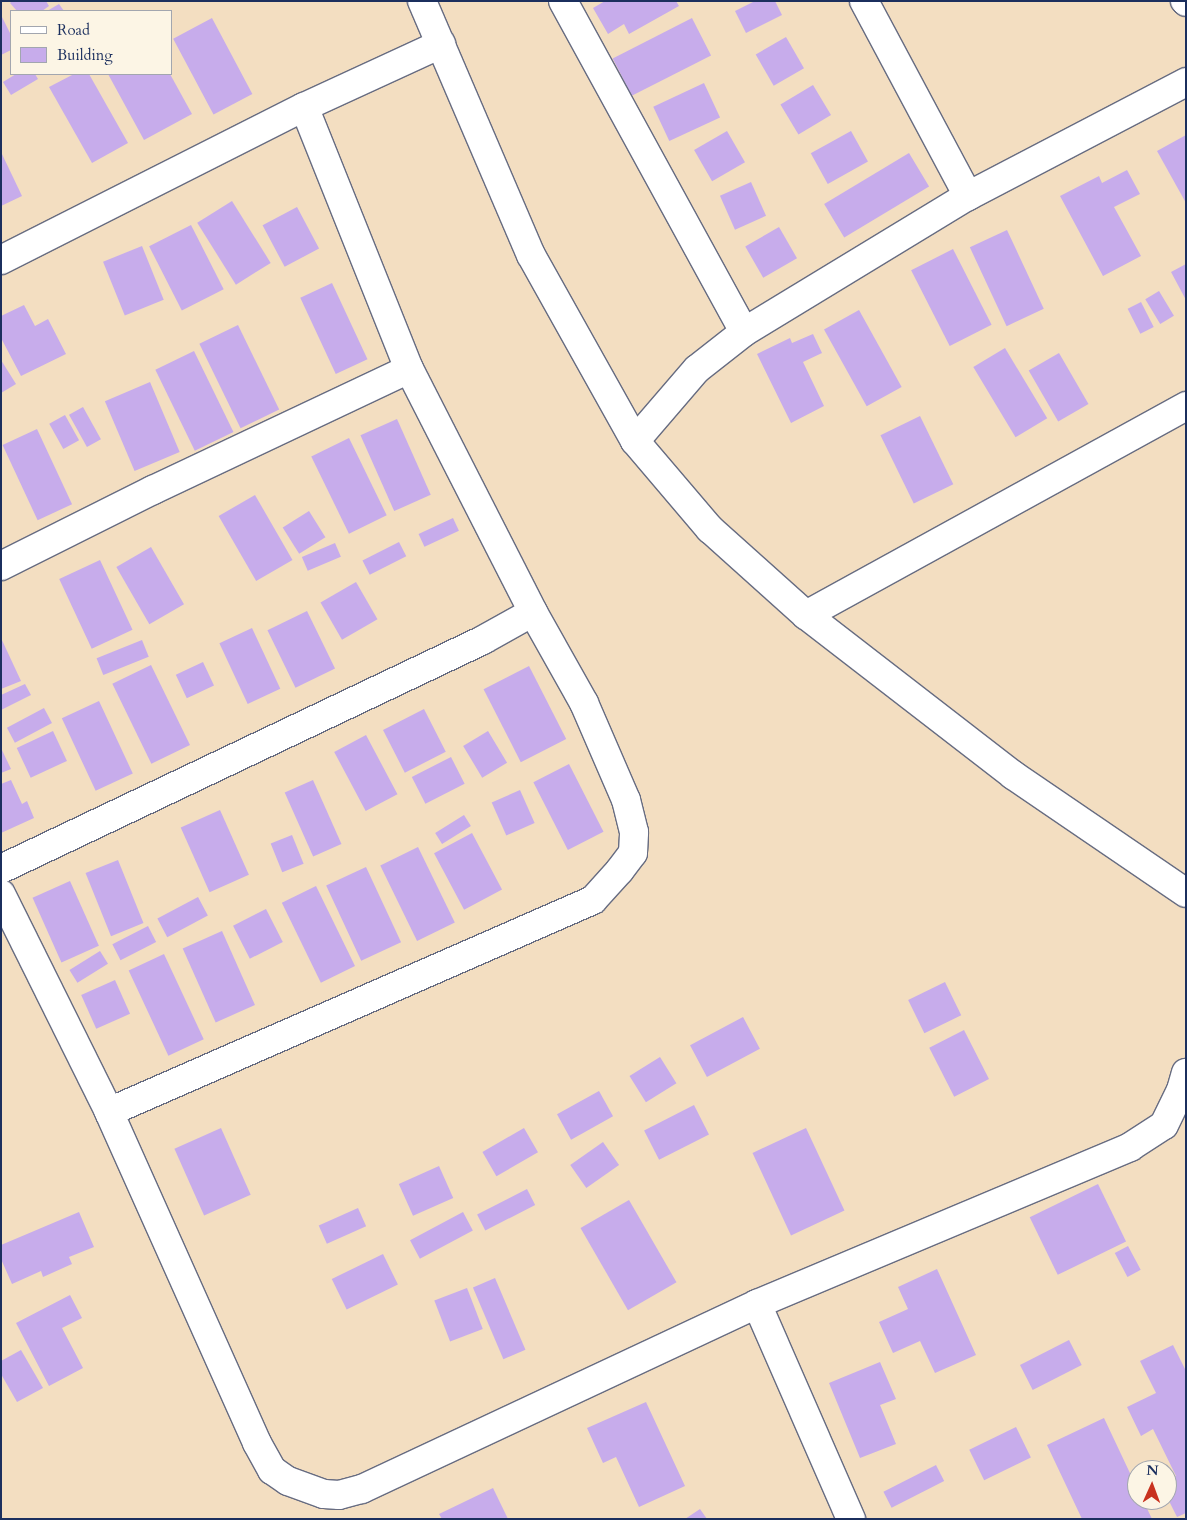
<!DOCTYPE html>
<html>
<head>
<meta charset="utf-8">
<style>
  body { margin:0 }
  #map { position:relative; width:1187px; height:1520px; overflow:hidden; background:#f3dec1; font-family:Cardo,serif }
  div>[style] { position:absolute }
  .building>* { inset:0; background:#c7aceb; transform-origin:0 0 }
  .roads { filter:drop-shadow(1px 0 #676c81) drop-shadow(-1px 0 #676c81) drop-shadow(0 1px #676c81) drop-shadow(0 -1px #676c81) }
  .minor>* { height:28px; margin:-14px; padding:0 14px; transform-origin:14px; border-radius:14px; background:#fff }
  span { translate:-50% -50%; white-space:nowrap; text-align:center; line-height:1.15; -webkit-text-stroke:4.5px #fcf5e5; paint-order:stroke }
  .frame { position:absolute; inset:0; border:2px solid #1b2f5e; pointer-events:none }
  .legend { position:absolute; left:10px; top:10px; width:162px; height:65px; box-sizing:border-box; background:#fcf5e5; border:1px solid #a2a6af; margin:0; padding:6px 9px; list-style:none; font-size:15px; color:#1b2f5e }
  .legend li { display:flex; align-items:center; gap:10px; height:25px }
  .legend b { width:25px; border:1px solid #a2a6af }
  .north { position:absolute; left:1127px; top:1460px; width:50px; height:50px; box-sizing:border-box; background:#fcf5e5; border:1px solid #a2a6af; border-radius:50%; rotate:2deg; font-size:14px; font-weight:700; line-height:20px; text-align:center; color:#1b2f5e }
  .north::after { content:''; display:block; margin:auto; width:18px; height:22px; background:#c8321e; clip-path:polygon(50% 0,100% 100%,50% 72%,0 100%) }
</style>
</head>
<body>
<div id="map">
  <div class="building">
    <i style="clip-path:polygon(12px 1px,46px 1px,49px 6px,42px 11px,17px 11px,10px 3px)"></i>
    <i style="clip-path:polygon(605px 1px,676px 1px,679px 6px,629px 34px,624px 24px,608px 34px,593px 8px)"></i>
    <i style="clip-path:polygon(755px 1px,775px 1px,782px 15px,746px 33px,735px 11px)"></i>
    <i style="clip-path:polygon(59px 4px,64px 11px,47px 11px)"></i>
    <i style="clip-path:polygon(1px 15px,11px 35px,11px 50px,1px 55px)"></i>
    <i style="left:212px;top:18px;width:86px;height:44px;rotate:62deg"></i>
    <i style="left:692px;top:18px;width:42px;height:89px;rotate:63deg"></i>
    <i style="left:786px;top:37px;width:36px;height:35px;rotate:60deg"></i>
    <i style="clip-path:polygon(16px 74px,35px 74px,38px 79px,11px 95px,3px 82px)"></i>
    <i style="clip-path:polygon(74px 74px,89px 74px,128px 143px,92px 163px,49px 87px)"></i>
    <i style="clip-path:polygon(108px 74px,170px 74px,192px 114px,144px 140px)"></i>
    <i style="left:704px;top:83px;width:38px;height:56px;rotate:65deg"></i>
    <i style="left:813px;top:85px;width:35px;height:38px;rotate:59deg"></i>
    <i style="left:727px;top:131px;width:36px;height:38px;rotate:60deg"></i>
    <i style="left:851px;top:131px;width:35px;height:46px;rotate:61deg"></i>
    <i style="clip-path:polygon(1186px 135px,1186px 203px,1157px 151px)"></i>
    <i style="clip-path:polygon(1px 152px,22px 196px,1px 206px)"></i>
    <i style="left:909px;top:153px;width:39px;height:99px;rotate:59deg"></i>
    <i style="clip-path:polygon(1127px 170px,1140px 194px,1114px 207px,1141px 256px,1103px 276px,1060px 196px,1099px 176px,1102px 183px)"></i>
    <i style="left:751px;top:182px;width:37px;height:34px;rotate:66deg"></i>
    <i style="left:232px;top:201px;width:73px;height:41px;rotate:58deg"></i>
    <i style="left:297px;top:207px;width:47px;height:39px;rotate:62deg"></i>
    <i style="left:191px;top:225px;width:72px;height:47px;rotate:63deg"></i>
    <i style="left:779px;top:227px;width:36px;height:39px;rotate:60deg"></i>
    <i style="left:1007px;top:230px;width:87px;height:41px;rotate:65deg"></i>
    <i style="left:142px;top:246px;width:58px;height:42px;rotate:68deg"></i>
    <i style="left:953px;top:249px;width:85px;height:47px;rotate:63deg"></i>
    <i style="clip-path:polygon(1186px 264px,1186px 300px,1171px 272px)"></i>
    <i style="left:332px;top:283px;width:84px;height:35px;rotate:65deg"></i>
    <i style="left:1159px;top:291px;width:29px;height:16px;rotate:59deg"></i>
    <i style="left:1141px;top:302px;width:28px;height:15px;rotate:63deg"></i>
    <i style="clip-path:polygon(24px 305px,35px 326px,48px 319px,66px 354px,21px 376px,1px 338px,1px 316px)"></i>
    <i style="left:859px;top:310px;width:88px;height:40px;rotate:61deg"></i>
    <i style="left:238px;top:325px;width:94px;height:43px;rotate:64deg"></i>
    <i style="clip-path:polygon(813px 334px,822px 353px,803px 362px,824px 406px,791px 423px,757px 354px,790px 338px,792px 343px)"></i>
    <i style="left:1005px;top:348px;width:82px;height:37px;rotate:59deg"></i>
    <i style="left:194px;top:351px;width:90px;height:43px;rotate:64deg"></i>
    <i style="left:1059px;top:353px;width:59px;height:35px;rotate:60deg"></i>
    <i style="clip-path:polygon(1px 360px,16px 384px,1px 393px)"></i>
    <i style="left:150px;top:382px;width:76px;height:49px;rotate:67deg"></i>
    <i style="left:83px;top:407px;width:37px;height:16px;rotate:61deg"></i>
    <i style="left:65px;top:415px;width:29px;height:18px;rotate:61deg"></i>
    <i style="left:920px;top:416px;width:76px;height:44px;rotate:64deg"></i>
    <i style="left:397px;top:419px;width:83px;height:40px;rotate:66deg"></i>
    <i style="left:37px;top:429px;width:83px;height:38px;rotate:65deg"></i>
    <i style="left:349px;top:438px;width:86px;height:42px;rotate:64deg"></i>
    <i style="left:255px;top:495px;width:75px;height:42px;rotate:60deg"></i>
    <i style="left:309px;top:511px;width:31px;height:31px;rotate:58deg"></i>
    <i style="left:453px;top:518px;width:14px;height:38px;rotate:65deg"></i>
    <i style="left:399px;top:542px;width:16px;height:41px;rotate:63deg"></i>
    <i style="left:335px;top:543px;width:15px;height:36px;rotate:67deg"></i>
    <i style="left:151px;top:547px;width:66px;height:40px;rotate:60deg"></i>
    <i style="left:100px;top:560px;width:77px;height:45px;rotate:65deg"></i>
    <i style="left:356px;top:582px;width:43px;height:41px;rotate:60deg"></i>
    <i style="left:307px;top:611px;width:64px;height:44px;rotate:64deg"></i>
    <i style="left:252px;top:628px;width:67px;height:36px;rotate:65deg"></i>
    <i style="clip-path:polygon(1px 638px,21px 681px,1px 689px)"></i>
    <i style="left:142px;top:640px;width:18px;height:49px;rotate:68deg"></i>
    <i style="left:203px;top:662px;width:26px;height:30px;rotate:65deg"></i>
    <i style="left:151px;top:665px;width:89px;height:43px;rotate:64deg"></i>
    <i style="left:529px;top:666px;width:82px;height:51px;rotate:63deg"></i>
    <i style="clip-path:polygon(25px 684px,31px 695px,1px 710px,1px 695px)"></i>
    <i style="left:99px;top:701px;width:80px;height:41px;rotate:65deg"></i>
    <i style="left:44px;top:708px;width:17px;height:42px;rotate:62deg"></i>
    <i style="left:424px;top:709px;width:48px;height:46px;rotate:63deg"></i>
    <i style="left:53px;top:731px;width:33px;height:40px;rotate:65deg"></i>
    <i style="left:488px;top:731px;width:37px;height:29px;rotate:59deg"></i>
    <i style="left:366px;top:735px;width:67px;height:36px;rotate:62deg"></i>
    <i style="clip-path:polygon(1px 748px,11px 769px,1px 773px)"></i>
    <i style="left:451px;top:757px;width:30px;height:44px;rotate:63deg"></i>
    <i style="left:569px;top:764px;width:76px;height:40px;rotate:63deg"></i>
    <i style="clip-path:polygon(11px 780px,22px 804px,27px 801px,34px 818px,1px 833px,1px 784px)"></i>
    <i style="left:313px;top:780px;width:70px;height:31px;rotate:66deg"></i>
    <i style="left:520px;top:790px;width:36px;height:31px;rotate:66deg"></i>
    <i style="left:220px;top:810px;width:71px;height:43px;rotate:66deg"></i>
    <i style="left:464px;top:815px;width:13px;height:34px;rotate:58deg"></i>
    <i style="left:472px;top:833px;width:64px;height:43px;rotate:62deg"></i>
    <i style="left:292px;top:835px;width:31px;height:23px;rotate:68deg"></i>
    <i style="left:418px;top:847px;width:84px;height:42px;rotate:64deg"></i>
    <i style="left:118px;top:860px;width:68px;height:35px;rotate:68deg"></i>
    <i style="left:366px;top:867px;width:83px;height:44px;rotate:65deg"></i>
    <i style="left:70px;top:881px;width:71px;height:41px;rotate:66deg"></i>
    <i style="left:316px;top:886px;width:89px;height:38px;rotate:64deg"></i>
    <i style="left:198px;top:897px;width:21px;height:46px;rotate:62deg"></i>
    <i style="left:266px;top:909px;width:37px;height:37px;rotate:63deg"></i>
    <i style="left:148px;top:926px;width:18px;height:40px;rotate:63deg"></i>
    <i style="left:222px;top:931px;width:81px;height:43px;rotate:66deg"></i>
    <i style="left:100px;top:951px;width:15px;height:36px;rotate:58deg"></i>
    <i style="left:164px;top:954px;width:94px;height:39px;rotate:65deg"></i>
    <i style="left:115px;top:980px;width:37px;height:37px;rotate:66deg"></i>
    <i style="left:945px;top:982px;width:37px;height:41px;rotate:64deg"></i>
    <i style="left:743px;top:1017px;width:36px;height:60px;rotate:62deg"></i>
    <i style="left:964px;top:1030px;width:55px;height:39px;rotate:63deg"></i>
    <i style="left:660px;top:1057px;width:31px;height:36px;rotate:58deg"></i>
    <i style="left:599px;top:1091px;width:29px;height:48px;rotate:61deg"></i>
    <i style="left:694px;top:1105px;width:33px;height:56px;rotate:63deg"></i>
    <i style="left:221px;top:1128px;width:73px;height:51px;rotate:66deg"></i>
    <i style="left:524px;top:1128px;width:28px;height:48px;rotate:60deg"></i>
    <i style="left:806px;top:1128px;width:91px;height:59px;rotate:65deg"></i>
    <i style="left:603px;top:1142px;width:28px;height:40px;rotate:55deg"></i>
    <i style="left:439px;top:1166px;width:35px;height:44px;rotate:66deg"></i>
    <i style="left:1098px;top:1184px;width:64px;height:76px;rotate:64deg"></i>
    <i style="left:527px;top:1189px;width:18px;height:56px;rotate:63deg"></i>
    <i style="left:629px;top:1200px;width:95px;height:56px;rotate:60deg"></i>
    <i style="left:358px;top:1208px;width:20px;height:43px;rotate:66deg"></i>
    <i style="clip-path:polygon(79px 1212px,94px 1247px,69px 1257px,72px 1264px,43px 1277px,41px 1271px,12px 1284px,1px 1259px,1px 1245px)"></i>
    <i style="left:463px;top:1212px;width:21px;height:60px;rotate:62deg"></i>
    <i style="left:1128px;top:1246px;width:27px;height:15px;rotate:62deg"></i>
    <i style="left:383px;top:1254px;width:34px;height:57px;rotate:64deg"></i>
    <i style="clip-path:polygon(937px 1269px,976px 1355px,935px 1373px,920px 1341px,893px 1353px,879px 1322px,908px 1309px,898px 1287px)"></i>
    <i style="left:495px;top:1278px;width:78px;height:24px;rotate:67deg"></i>
    <i style="left:467px;top:1288px;width:44px;height:35px;rotate:69deg"></i>
    <i style="clip-path:polygon(70px 1295px,82px 1318px,62px 1328px,83px 1368px,49px 1386px,16px 1323px)"></i>
    <i style="left:1069px;top:1340px;width:28px;height:55px;rotate:63deg"></i>
    <i style="clip-path:polygon(1173px 1345px,1186px 1371px,1186px 1513px,1177px 1517px,1167px 1497px,1167px 1480px,1176px 1476px,1153px 1429px,1141px 1436px,1127px 1407px,1156px 1393px,1140px 1361px)"></i>
    <i style="clip-path:polygon(21px 1350px,43px 1388px,17px 1402px,1px 1374px,1px 1361px)"></i>
    <i style="clip-path:polygon(880px 1362px,896px 1399px,880px 1405px,896px 1444px,860px 1458px,829px 1383px)"></i>
    <i style="clip-path:polygon(646px 1402px,685px 1486px,639px 1507px,616px 1457px,603px 1463px,587px 1428px)"></i>
    <i style="clip-path:polygon(1104px 1418px,1137px 1488px,1137px 1500px,1143px 1500px,1152px 1519px,1082px 1519px,1047px 1445px)"></i>
    <i style="left:1016px;top:1427px;width:34px;height:52px;rotate:64deg"></i>
    <i style="left:936px;top:1465px;width:18px;height:59px;rotate:63deg"></i>
    <i style="clip-path:polygon(493px 1488px,508px 1519px,442px 1519px,439px 1514px)"></i>
    <i style="clip-path:polygon(700px 1509px,707px 1519px,685px 1519px)"></i>
  </div>
  <div class="roads">
    <div class="minor">
      <i style="left:422px;top:1px;width:276px;rotate:66.8deg"></i>
      <i style="left:531px;top:255px;width:213px;rotate:60.8deg"></i>
      <i style="left:635px;top:441px;width:116px;rotate:49.6deg"></i>
      <i style="left:710px;top:529px;width:129px;rotate:41.9deg"></i>
      <i style="left:806px;top:615px;width:262px;rotate:37.7deg"></i>
      <i style="left:1013px;top:775px;width:209px;rotate:34.3deg"></i>
      <i style="left:563px;top:1px;width:377px;rotate:61.3deg"></i>
      <i style="left:864px;top:1px;width:221px;rotate:61.9deg"></i>
      <i style="left:1185px;top:1px;width:1px;rotate:45deg"></i>
      <i style="left:1px;top:260px;width:339px;rotate:-26.8deg"></i>
      <i style="left:304px;top:107px;width:151px;rotate:-24.7deg"></i>
      <i style="left:635px;top:441px;width:95px;rotate:-49.3deg"></i>
      <i style="left:697px;top:369px;width:60px;rotate:-38.2deg"></i>
      <i style="left:744px;top:332px;width:262px;rotate:-31.3deg"></i>
      <i style="left:968px;top:196px;width:246px;rotate:-27.6deg"></i>
      <i style="left:1px;top:566px;width:170px;rotate:-26.6deg"></i>
      <i style="left:153px;top:490px;width:283px;rotate:-25.3deg"></i>
      <i style="left:806px;top:615px;width:434px;rotate:-28.8deg"></i>
      <i style="left:1px;top:869px;width:534px;rotate:-25.41deg"></i>
      <i style="left:483px;top:640px;width:57px;rotate:-29.2deg"></i>
      <i style="left:1px;top:894px;width:243px;rotate:63.6deg"></i>
      <i style="left:109px;top:1112px;width:363px;rotate:65.9deg"></i>
      <i style="left:257px;top:1443px;width:31px;rotate:61deg"></i>
      <i style="left:272px;top:1470px;width:19px;rotate:35deg"></i>
      <i style="left:288px;top:1481px;width:38px;rotate:20deg"></i>
      <i style="left:324px;top:1494px;width:15px;rotate:4deg"></i>
      <i style="left:339px;top:1495px;width:24px;rotate:-15deg"></i>
      <i style="left:362px;top:1489px;width:436px;rotate:-25.1deg"></i>
      <i style="left:757px;top:1304px;width:405px;rotate:-22.8deg"></i>
      <i style="left:1130px;top:1147px;width:40px;rotate:-32.9deg"></i>
      <i style="left:1164px;top:1125px;width:39px;rotate:-64deg"></i>
      <i style="left:1181px;top:1090px;width:18px;rotate:-74deg"></i>
      <i style="left:109px;top:1112px;width:528px;rotate:-23.65deg"></i>
      <i style="left:593px;top:900px;width:40px;rotate:-48deg"></i>
      <i style="left:620px;top:870px;width:21px;rotate:-53deg"></i>
      <i style="left:633px;top:853px;width:21px;rotate:-87deg"></i>
      <i style="left:634px;top:832px;width:33px;rotate:-104deg"></i>
      <i style="left:626px;top:800px;width:106px;rotate:-113.4deg"></i>
      <i style="left:584px;top:703px;width:104px;rotate:-119.3deg"></i>
      <i style="left:533px;top:612px;width:273px;rotate:-117deg"></i>
      <i style="left:409px;top:369px;width:282px;rotate:-111.8deg"></i>
      <i style="left:757px;top:1304px;width:235px;rotate:66.4deg"></i>
    </div>
  </div>
  <div class="frame"></div>
  <ul class="legend">
  <li><b style="height:6px;background:#fff"></b>Road</li>
  <li><b style="height:14px;background:#c7aceb"></b>Building</li>
  </ul>
  <div class="north">N</div>
</div>
</body>
</html>
